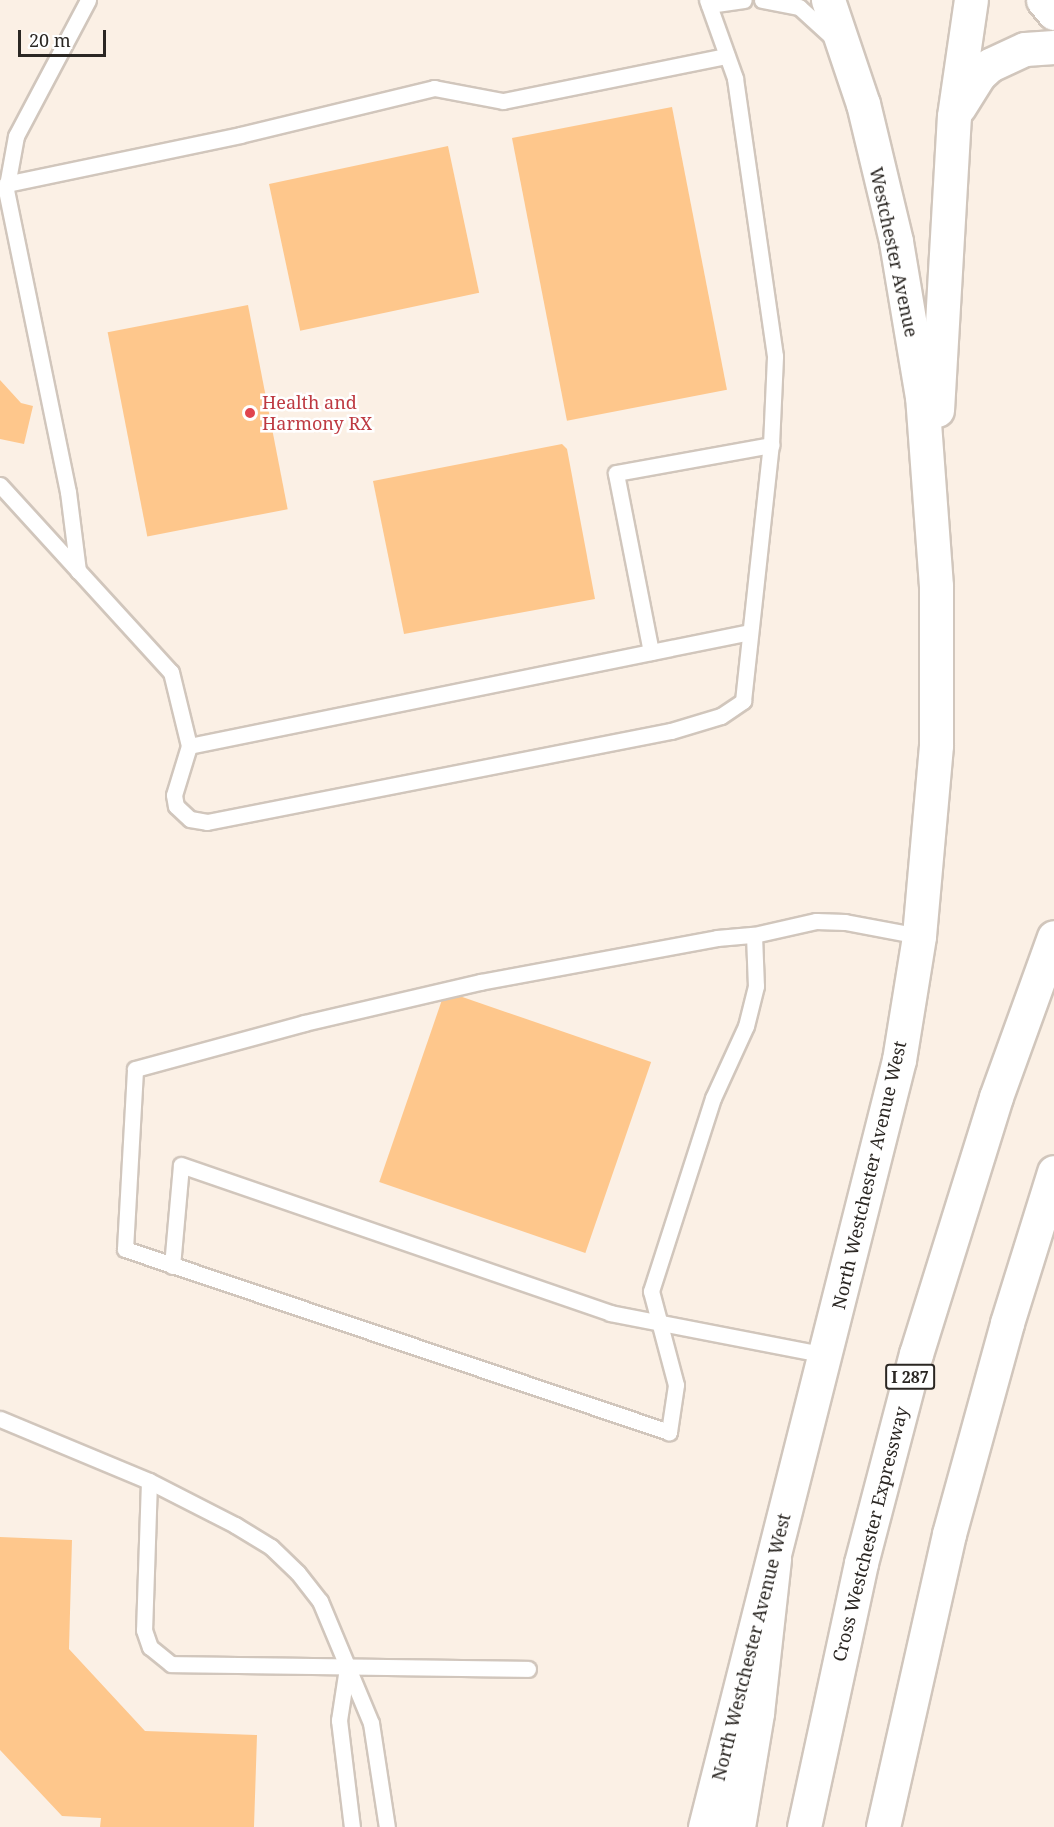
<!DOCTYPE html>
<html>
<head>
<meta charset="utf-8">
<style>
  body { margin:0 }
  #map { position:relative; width:1054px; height:1827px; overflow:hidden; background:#fbf0e5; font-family:"Noto Serif",serif }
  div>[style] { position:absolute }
  .building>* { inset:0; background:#fec78c; transform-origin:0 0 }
  .roads { filter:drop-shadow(2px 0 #d1c6bc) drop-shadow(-2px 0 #d1c6bc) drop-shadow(0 2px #d1c6bc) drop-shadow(0 -2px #d1c6bc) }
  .lane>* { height:15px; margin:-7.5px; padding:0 7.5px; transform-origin:7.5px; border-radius:7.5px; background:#fff }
  .secondary>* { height:33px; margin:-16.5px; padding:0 16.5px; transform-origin:16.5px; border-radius:16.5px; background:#fff }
  .highway>* { height:33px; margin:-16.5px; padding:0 16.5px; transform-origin:16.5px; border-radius:16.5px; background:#fff }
  .dots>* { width:16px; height:16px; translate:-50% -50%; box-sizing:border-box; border:3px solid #fff; border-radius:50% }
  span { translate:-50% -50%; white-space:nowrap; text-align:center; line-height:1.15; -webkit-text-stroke:5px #fff; paint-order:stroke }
  .shield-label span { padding:2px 4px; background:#fff; border:2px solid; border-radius:4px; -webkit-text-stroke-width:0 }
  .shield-label { font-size:16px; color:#2b2723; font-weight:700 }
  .street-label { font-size:18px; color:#2b2723 }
  .health-label { font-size:18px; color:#be3a42 }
  .left { translate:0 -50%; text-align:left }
  .scale { position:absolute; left:18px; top:30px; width:88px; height:27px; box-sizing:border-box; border:3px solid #2b2723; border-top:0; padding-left:8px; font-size:18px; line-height:21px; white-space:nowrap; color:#2b2723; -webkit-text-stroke:4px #fff; paint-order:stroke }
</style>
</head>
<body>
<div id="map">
  <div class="building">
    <i style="left:672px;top:107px;width:288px;height:163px;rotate:79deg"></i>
    <i style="left:448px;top:146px;width:150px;height:183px;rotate:78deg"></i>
    <i style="left:248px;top:305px;width:208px;height:143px;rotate:79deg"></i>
    <i style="clip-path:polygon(0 380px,21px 403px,33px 406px,24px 444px,0 439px)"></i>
    <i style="clip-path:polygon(562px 444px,567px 449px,595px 599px,404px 634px,373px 481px)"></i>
    <i style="left:445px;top:991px;width:218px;height:202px;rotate:19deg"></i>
    <i style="clip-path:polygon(0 1537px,72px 1540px,69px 1649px,145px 1731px,257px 1735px,254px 1827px,100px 1827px,101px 1818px,62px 1816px,0 1750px)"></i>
  </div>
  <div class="roads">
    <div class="lane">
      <i style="left:762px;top:0;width:38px;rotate:11deg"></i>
      <i style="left:799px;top:7px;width:46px;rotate:42.4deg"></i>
      <i style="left:709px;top:5px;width:35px;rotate:-8deg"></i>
      <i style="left:6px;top:184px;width:239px;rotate:-11.8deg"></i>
      <i style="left:240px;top:135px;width:200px;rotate:-13.6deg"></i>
      <i style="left:434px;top:88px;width:70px;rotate:10.7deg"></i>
      <i style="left:503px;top:101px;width:228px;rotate:-11.4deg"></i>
      <i style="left:0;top:485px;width:253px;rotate:47.6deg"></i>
      <i style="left:171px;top:672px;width:76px;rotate:76.3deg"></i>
      <i style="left:189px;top:746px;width:572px;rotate:-11.49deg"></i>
      <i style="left:78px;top:571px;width:80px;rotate:-97.2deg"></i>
      <i style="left:68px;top:492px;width:307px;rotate:-101.6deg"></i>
      <i style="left:6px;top:191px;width:56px;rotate:-79.7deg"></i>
      <i style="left:16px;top:136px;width:154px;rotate:-62.1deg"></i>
      <i style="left:651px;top:652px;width:182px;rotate:-101.1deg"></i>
      <i style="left:616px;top:473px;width:158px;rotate:-10.2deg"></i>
      <i style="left:189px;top:746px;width:51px;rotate:107deg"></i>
      <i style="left:174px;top:795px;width:11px;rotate:80deg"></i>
      <i style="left:176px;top:806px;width:19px;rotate:43deg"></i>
      <i style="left:190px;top:819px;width:17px;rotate:10deg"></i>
      <i style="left:207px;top:822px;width:473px;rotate:-11.1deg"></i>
      <i style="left:671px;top:731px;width:52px;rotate:-16.7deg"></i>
      <i style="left:721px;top:716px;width:27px;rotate:-34deg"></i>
      <i style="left:743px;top:701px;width:258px;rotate:-83.8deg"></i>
      <i style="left:771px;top:445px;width:89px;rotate:-87.4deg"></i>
      <i style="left:775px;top:356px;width:281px;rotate:-98.2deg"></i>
      <i style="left:735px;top:78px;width:83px;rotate:-109.7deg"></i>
      <i style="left:754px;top:935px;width:51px;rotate:87.8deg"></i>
      <i style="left:756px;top:986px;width:41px;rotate:104deg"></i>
      <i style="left:746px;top:1026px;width:79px;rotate:114.6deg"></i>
      <i style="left:713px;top:1098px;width:203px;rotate:107.8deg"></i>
      <i style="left:651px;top:1291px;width:97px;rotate:75.1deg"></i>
      <i style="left:676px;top:1385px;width:48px;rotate:98.5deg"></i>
      <i style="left:669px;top:1432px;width:574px;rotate:-161.41deg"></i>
      <i style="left:125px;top:1249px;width:180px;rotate:-86.8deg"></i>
      <i style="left:135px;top:1069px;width:175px;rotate:-15.2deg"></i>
      <i style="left:304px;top:1023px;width:181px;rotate:-13.1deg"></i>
      <i style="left:480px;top:982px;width:241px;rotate:-10.5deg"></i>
      <i style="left:717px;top:938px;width:37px;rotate:-5deg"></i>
      <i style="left:754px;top:935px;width:64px;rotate:-12.7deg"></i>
      <i style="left:816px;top:921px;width:29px;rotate:2deg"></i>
      <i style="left:845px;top:922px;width:75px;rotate:10.7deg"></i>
      <i style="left:172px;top:1266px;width:101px;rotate:-84.9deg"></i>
      <i style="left:181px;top:1165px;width:454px;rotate:19deg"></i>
      <i style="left:610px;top:1313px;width:220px;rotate:11deg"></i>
      <i style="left:0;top:1419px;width:161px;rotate:22.6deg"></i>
      <i style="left:149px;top:1481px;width:97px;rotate:27.1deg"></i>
      <i style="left:235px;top:1525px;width:42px;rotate:31.4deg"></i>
      <i style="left:271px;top:1547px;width:37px;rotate:44deg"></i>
      <i style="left:298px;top:1573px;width:36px;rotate:52deg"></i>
      <i style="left:320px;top:1601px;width:132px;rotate:67.3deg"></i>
      <i style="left:371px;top:1723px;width:105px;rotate:81.3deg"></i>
      <i style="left:149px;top:1481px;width:149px;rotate:91.9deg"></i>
      <i style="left:144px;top:1630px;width:18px;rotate:71deg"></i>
      <i style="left:150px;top:1647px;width:27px;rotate:39deg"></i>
      <i style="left:171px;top:1664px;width:357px;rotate:0.8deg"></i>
      <i style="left:347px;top:1668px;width:53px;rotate:98.7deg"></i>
      <i style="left:339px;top:1720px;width:108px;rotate:83.1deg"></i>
    </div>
    <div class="secondary">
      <i style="left:1043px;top:0;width:17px;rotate:50deg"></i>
      <i style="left:959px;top:107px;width:36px;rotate:-58deg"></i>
      <i style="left:978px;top:76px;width:16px;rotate:-43deg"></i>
      <i style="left:990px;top:65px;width:38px;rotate:-25deg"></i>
      <i style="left:1025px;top:49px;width:29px;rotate:-4deg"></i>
      <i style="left:937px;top:410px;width:294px;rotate:-86.7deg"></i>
      <i style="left:954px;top:116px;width:117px;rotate:-81.7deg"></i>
      <i style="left:705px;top:1827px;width:791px;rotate:-75.81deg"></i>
      <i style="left:899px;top:1060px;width:126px;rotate:-80.8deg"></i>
      <i style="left:919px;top:936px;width:192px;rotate:-84.9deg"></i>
      <i style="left:936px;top:745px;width:159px;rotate:-90deg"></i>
      <i style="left:936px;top:586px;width:190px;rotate:-94.2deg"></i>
      <i style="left:922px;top:397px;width:158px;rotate:-99.5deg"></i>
      <i style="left:896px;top:241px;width:141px;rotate:-103.5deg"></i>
      <i style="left:863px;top:104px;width:110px;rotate:-108.6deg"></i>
    </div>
    <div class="highway">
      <i style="left:738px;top:1827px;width:116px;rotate:-80.5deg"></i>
      <i style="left:757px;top:1713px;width:155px;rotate:-83.7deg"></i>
      <i style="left:804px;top:1827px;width:270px;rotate:-77.8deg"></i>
      <i style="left:861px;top:1563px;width:216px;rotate:-75.3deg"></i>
      <i style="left:916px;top:1354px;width:269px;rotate:-72.7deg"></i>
      <i style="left:996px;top:1097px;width:170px;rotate:-70.1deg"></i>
      <i style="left:883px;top:1827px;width:300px;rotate:-77.3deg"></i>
      <i style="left:949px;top:1534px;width:219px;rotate:-74.6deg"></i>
      <i style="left:1007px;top:1323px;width:158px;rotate:-72.7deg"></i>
    </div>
  </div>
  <div class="dots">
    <i style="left:250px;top:413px;background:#e0444e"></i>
  </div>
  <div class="shield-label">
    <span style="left:910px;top:1377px">I 287</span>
  </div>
  <div class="street-label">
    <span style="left:894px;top:252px;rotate:78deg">Westchester Avenue</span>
    <span style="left:869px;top:1175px;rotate:-77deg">North Westchester Avenue West</span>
    <span style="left:870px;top:1534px;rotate:-76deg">Cross Westchester Expressway</span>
    <span style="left:751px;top:1647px;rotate:-76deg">North Westchester Avenue West</span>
  </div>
  <div class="health-label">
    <span class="left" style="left:262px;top:413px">Health and<br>Harmony RX</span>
  </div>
  <div class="scale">20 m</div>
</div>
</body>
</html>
